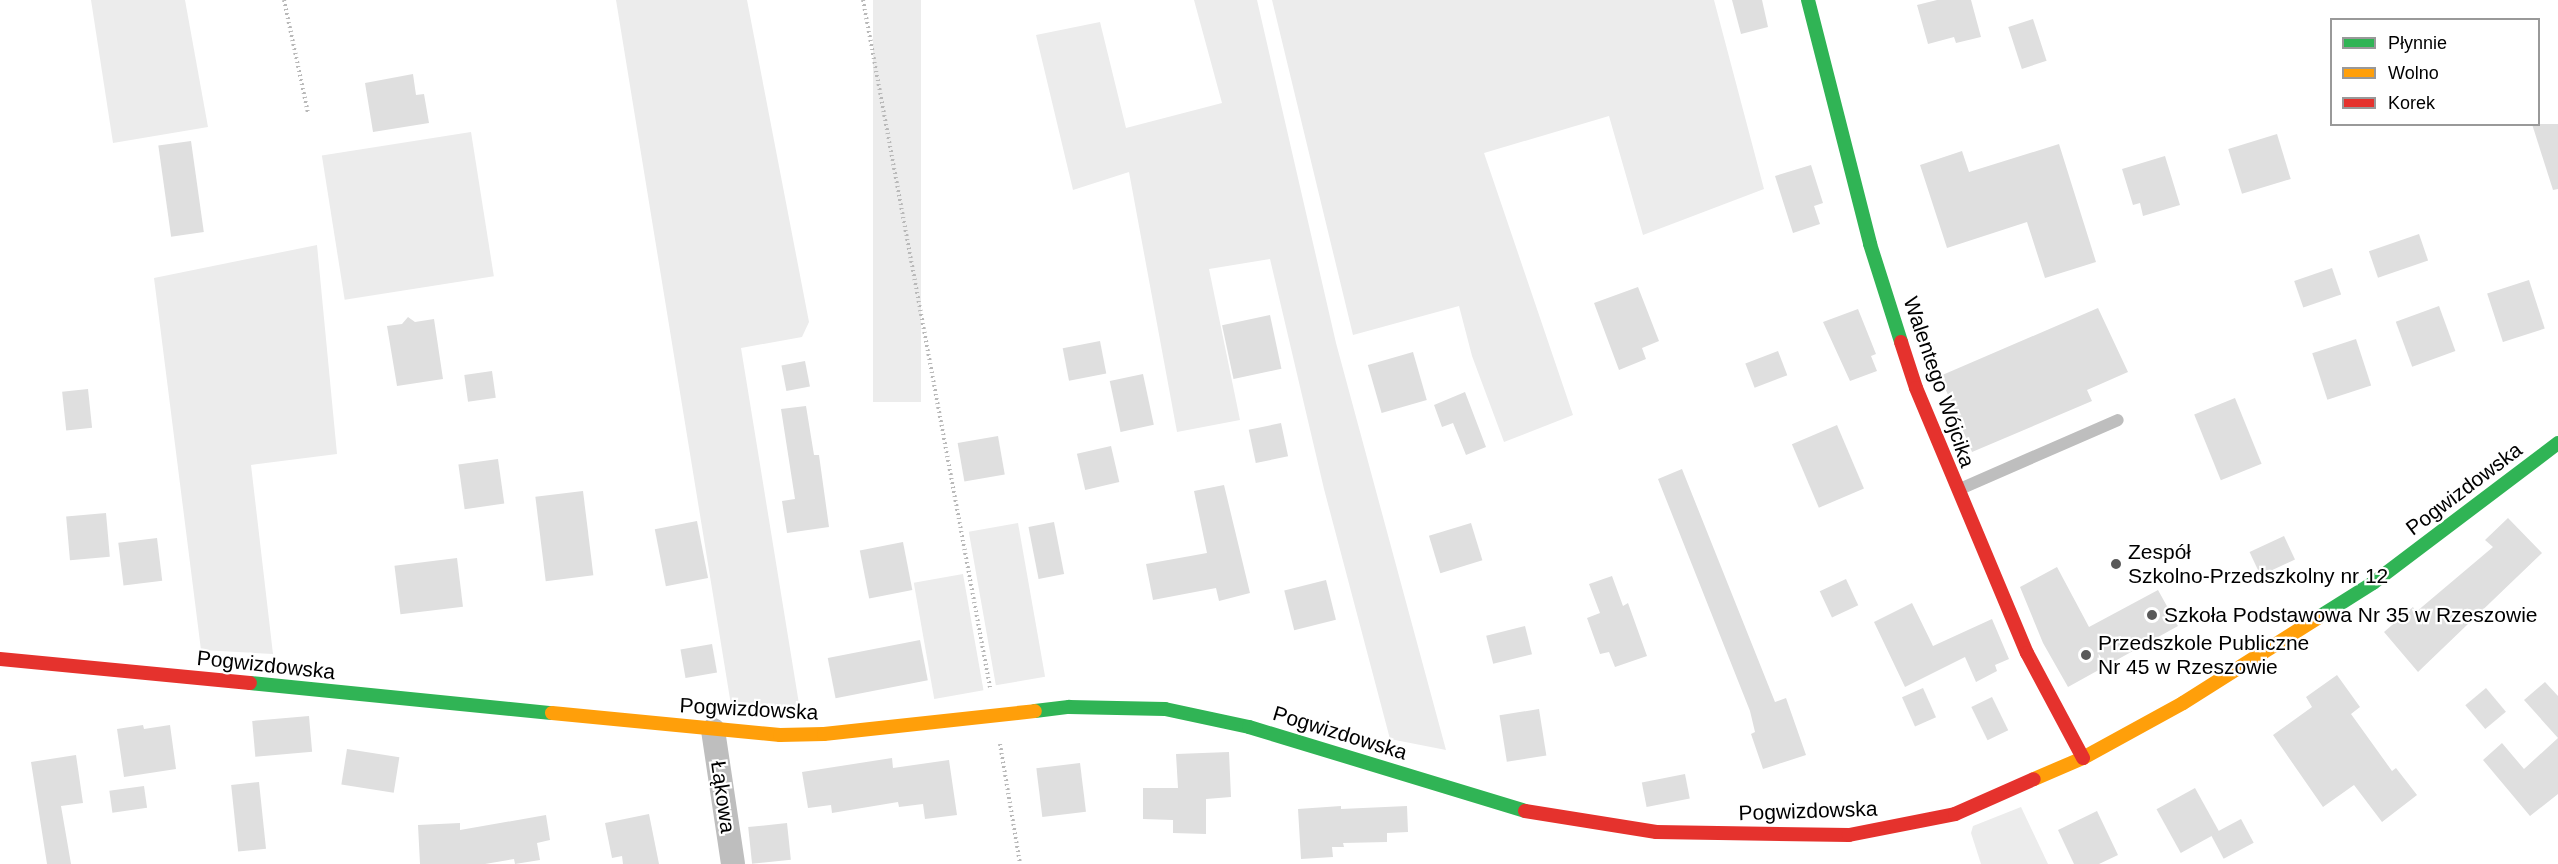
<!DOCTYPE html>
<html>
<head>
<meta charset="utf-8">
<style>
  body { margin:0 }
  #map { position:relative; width:2558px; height:864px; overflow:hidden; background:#fff; font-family:Helvetica,sans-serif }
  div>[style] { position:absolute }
  .green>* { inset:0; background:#ececec; transform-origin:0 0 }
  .building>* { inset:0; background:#dfdfdf; transform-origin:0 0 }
  .path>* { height:4px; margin-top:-2px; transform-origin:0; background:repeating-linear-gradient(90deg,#b9b9b9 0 1.5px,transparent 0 4.5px) }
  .lane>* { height:12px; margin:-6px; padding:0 6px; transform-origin:6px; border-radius:6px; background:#bebebe }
  .street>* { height:24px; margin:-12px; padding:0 12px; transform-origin:12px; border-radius:12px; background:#bebebe }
  .fast>* { height:14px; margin:-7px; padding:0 7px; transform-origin:7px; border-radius:7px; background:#30b455 }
  .slow>* { height:14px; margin:-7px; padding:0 7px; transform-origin:7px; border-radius:7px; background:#ff9f0a }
  .jam>* { height:14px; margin:-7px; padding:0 7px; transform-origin:7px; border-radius:7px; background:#e5322d }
  .dots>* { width:16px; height:16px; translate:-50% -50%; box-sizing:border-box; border:3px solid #fff; border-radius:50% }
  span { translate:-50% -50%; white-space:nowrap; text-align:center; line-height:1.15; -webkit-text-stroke:4.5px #fff; paint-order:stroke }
  .street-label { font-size:21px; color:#000 }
  .poi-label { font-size:21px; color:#000 }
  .left { translate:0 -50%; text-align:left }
  .legend { position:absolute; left:2330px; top:18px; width:210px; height:108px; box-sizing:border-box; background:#fff; border:2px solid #999; margin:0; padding:8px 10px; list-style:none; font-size:18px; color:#000 }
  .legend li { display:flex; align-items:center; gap:12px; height:30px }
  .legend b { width:30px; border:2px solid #999 }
</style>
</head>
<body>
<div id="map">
  <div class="green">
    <i style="clip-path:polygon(91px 0,185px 0,208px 127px,113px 143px)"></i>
    <i style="clip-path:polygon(616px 0,747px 0,809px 322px,802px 337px,741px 348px,800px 710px,731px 705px)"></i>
    <i style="left:873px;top:0;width:48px;height:402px"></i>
    <i style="clip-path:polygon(1194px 0,1257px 0,1336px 343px,1446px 750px,1390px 739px,1324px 489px,1270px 259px,1209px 269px,1240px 420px,1177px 432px,1129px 172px,1073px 190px,1036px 35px,1100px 22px,1126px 128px,1222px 103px)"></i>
    <i style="clip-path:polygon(1272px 0,1714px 0,1764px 189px,1643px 235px,1609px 116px,1484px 153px,1573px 415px,1504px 442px,1472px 356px,1459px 306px,1353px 335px)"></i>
    <i style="left:471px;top:132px;width:146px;height:151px;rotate:81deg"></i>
    <i style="clip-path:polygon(317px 245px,337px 454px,251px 465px,273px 654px,201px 650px,154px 278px)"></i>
    <i style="left:1018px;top:523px;width:156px;height:50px;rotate:80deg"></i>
    <i style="left:963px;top:574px;width:118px;height:50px;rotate:80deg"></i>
    <i style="clip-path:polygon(2021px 807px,2048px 864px,1981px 864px,1971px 833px,1973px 826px)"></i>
  </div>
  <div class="building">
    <i style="clip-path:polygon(1732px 0,1762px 0,1768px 27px,1741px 34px)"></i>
    <i style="clip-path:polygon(1937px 0,1971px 0,1981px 37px,1956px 43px,1954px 37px,1928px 44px,1917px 5px)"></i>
    <i style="left:2033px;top:19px;width:44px;height:26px;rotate:72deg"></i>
    <i style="clip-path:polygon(413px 74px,416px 95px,424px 94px,429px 123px,373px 132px,365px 83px)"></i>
    <i style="clip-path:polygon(2532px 124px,2558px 124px,2558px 189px,2553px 190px)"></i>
    <i style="left:2277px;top:134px;width:47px;height:51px;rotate:73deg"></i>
    <i style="left:191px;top:141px;width:92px;height:33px;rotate:82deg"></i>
    <i style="clip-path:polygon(2059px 144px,2096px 262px,2045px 278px,2027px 222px,1947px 248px,1920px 165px,1962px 151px,1969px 172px)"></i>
    <i style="clip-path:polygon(2165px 156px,2180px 205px,2143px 216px,2140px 203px,2133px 205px,2122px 169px)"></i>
    <i style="clip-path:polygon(1811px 165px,1823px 203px,1814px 206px,1820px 224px,1793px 233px,1775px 176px)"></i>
    <i style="left:2419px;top:234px;width:28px;height:53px;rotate:71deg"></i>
    <i style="left:2332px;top:268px;width:28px;height:40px;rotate:71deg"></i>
    <i style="left:2529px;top:280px;width:51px;height:44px;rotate:72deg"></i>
    <i style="clip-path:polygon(1638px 287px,1659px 341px,1642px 348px,1646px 359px,1619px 370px,1594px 303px)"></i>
    <i style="left:2439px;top:306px;width:48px;height:46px;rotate:70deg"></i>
    <i style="clip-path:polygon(2098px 308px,2128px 372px,2087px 390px,2092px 401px,1972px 452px,1940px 376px)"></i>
    <i style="clip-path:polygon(1858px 309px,1876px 354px,1871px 356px,1877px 371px,1850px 381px,1823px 322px)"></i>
    <i style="left:1270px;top:315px;width:55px;height:49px;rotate:78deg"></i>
    <i style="clip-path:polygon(408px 317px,415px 322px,434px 319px,443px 379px,397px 386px,387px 326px,402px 324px)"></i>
    <i style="left:2356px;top:339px;width:49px;height:46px;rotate:72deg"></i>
    <i style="left:1100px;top:341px;width:33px;height:38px;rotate:79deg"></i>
    <i style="left:1778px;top:351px;width:26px;height:35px;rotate:69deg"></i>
    <i style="left:1413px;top:352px;width:50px;height:47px;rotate:74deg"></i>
    <i style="left:805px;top:361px;width:26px;height:24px;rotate:79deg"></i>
    <i style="left:492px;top:371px;width:27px;height:28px;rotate:82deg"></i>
    <i style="left:1143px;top:374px;width:52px;height:34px;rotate:78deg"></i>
    <i style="left:88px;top:389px;width:39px;height:26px;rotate:84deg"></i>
    <i style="clip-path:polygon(1465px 392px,1486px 447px,1466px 455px,1453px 423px,1442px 427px,1434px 405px)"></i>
    <i style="left:2235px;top:398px;width:71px;height:44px;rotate:68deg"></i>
    <i style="clip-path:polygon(806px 406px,814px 455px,819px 455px,829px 527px,787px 533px,782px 501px,795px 499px,781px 409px)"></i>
    <i style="left:1281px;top:423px;width:34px;height:33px;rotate:78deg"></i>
    <i style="left:1837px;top:425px;width:69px;height:49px;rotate:67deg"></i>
    <i style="left:998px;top:436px;width:39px;height:41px;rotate:80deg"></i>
    <i style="left:1111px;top:446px;width:37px;height:35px;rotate:77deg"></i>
    <i style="left:498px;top:459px;width:45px;height:40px;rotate:82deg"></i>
    <i style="clip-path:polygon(1682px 469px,1775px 702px,1786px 698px,1806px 755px,1763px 769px,1751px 734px,1755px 732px,1750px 711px,1658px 479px)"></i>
    <i style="clip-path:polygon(1224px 485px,1250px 593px,1219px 601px,1216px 588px,1153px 600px,1146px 564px,1207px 553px,1194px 491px)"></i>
    <i style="left:583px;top:491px;width:85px;height:48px;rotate:83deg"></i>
    <i style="left:106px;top:513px;width:44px;height:40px;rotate:85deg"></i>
    <i style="clip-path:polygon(2508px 518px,2542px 553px,2418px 672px,2384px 632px,2413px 607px,2416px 612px,2493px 547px,2485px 540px)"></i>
    <i style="left:697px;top:521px;width:58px;height:43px;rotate:79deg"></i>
    <i style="left:1054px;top:522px;width:53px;height:26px;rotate:79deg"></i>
    <i style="left:1471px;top:523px;width:39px;height:44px;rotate:73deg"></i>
    <i style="left:2284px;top:536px;width:26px;height:38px;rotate:65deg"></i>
    <i style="left:157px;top:538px;width:43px;height:39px;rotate:83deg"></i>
    <i style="left:903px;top:542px;width:49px;height:44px;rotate:79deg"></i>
    <i style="left:457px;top:558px;width:49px;height:63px;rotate:83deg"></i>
    <i style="clip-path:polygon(2057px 567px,2089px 627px,2158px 590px,2178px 626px,2068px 687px,2043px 643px,2020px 587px)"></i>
    <i style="clip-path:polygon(1612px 576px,1623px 606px,1628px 603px,1647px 656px,1615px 667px,1609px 652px,1600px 654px,1587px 618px,1600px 613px,1589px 584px)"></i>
    <i style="left:1846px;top:579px;width:29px;height:29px;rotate:65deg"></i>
    <i style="left:1326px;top:580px;width:41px;height:43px;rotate:76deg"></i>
    <i style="clip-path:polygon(1912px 603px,1933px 646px,1992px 619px,2009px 659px,1995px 665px,1997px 671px,1976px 682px,1965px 657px,1905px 687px,1874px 622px)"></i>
    <i style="left:1525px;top:626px;width:29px;height:40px;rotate:76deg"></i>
    <i style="left:920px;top:640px;width:41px;height:94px;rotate:79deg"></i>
    <i style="left:712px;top:644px;width:29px;height:32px;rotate:80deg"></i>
    <i style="clip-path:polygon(2337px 675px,2360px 707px,2351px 714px,2392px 771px,2396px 768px,2417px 795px,2382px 822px,2354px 785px,2323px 807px,2273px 735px,2312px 707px,2306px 697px)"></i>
    <i style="clip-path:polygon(2545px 682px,2558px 696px,2558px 738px,2524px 700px)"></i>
    <i style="left:1923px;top:688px;width:32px;height:23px;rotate:66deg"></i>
    <i style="left:2486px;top:688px;width:31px;height:27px;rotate:50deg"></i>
    <i style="left:1992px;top:697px;width:37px;height:23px;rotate:64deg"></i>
    <i style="left:1539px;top:709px;width:47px;height:40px;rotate:81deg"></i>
    <i style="left:309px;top:716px;width:36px;height:57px;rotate:85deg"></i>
    <i style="clip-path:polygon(143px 725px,144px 729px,170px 725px,176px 769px,124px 777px,117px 729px)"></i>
    <i style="clip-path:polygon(2558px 738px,2558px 794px,2530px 816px,2483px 760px,2502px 743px,2524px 769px)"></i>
    <i style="left:347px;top:749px;width:53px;height:36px;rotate:9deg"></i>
    <i style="clip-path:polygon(1229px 752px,1231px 797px,1206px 799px,1206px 834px,1173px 833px,1173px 820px,1143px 819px,1143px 788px,1178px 788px,1176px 754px)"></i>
    <i style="clip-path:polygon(76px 755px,83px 803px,61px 806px,71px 864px,47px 864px,31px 762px)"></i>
    <i style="clip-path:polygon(892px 758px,893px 768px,949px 760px,957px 815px,925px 819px,923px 804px,899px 807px,898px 802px,832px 813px,831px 805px,808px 808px,802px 772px)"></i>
    <i style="left:1080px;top:763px;width:49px;height:44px;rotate:83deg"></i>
    <i style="left:1685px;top:774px;width:25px;height:44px;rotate:79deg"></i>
    <i style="left:259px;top:782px;width:67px;height:28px;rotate:84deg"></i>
    <i style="left:144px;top:786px;width:22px;height:35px;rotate:82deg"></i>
    <i style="left:2195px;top:788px;width:50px;height:44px;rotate:61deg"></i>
    <i style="clip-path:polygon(1341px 806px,1341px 809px,1407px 806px,1408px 832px,1387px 833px,1387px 842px,1343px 843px,1344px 847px,1332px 847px,1333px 857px,1301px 859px,1298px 809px)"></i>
    <i style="clip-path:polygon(2097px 811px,2118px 855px,2099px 864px,2074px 864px,2058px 830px)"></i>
    <i style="clip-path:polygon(649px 814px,659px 864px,623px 864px,622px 856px,612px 858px,605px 823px)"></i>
    <i style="clip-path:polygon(546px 815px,550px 840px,537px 843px,540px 860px,515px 864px,514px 859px,485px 864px,420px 864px,418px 825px,460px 823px,460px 830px)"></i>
    <i style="left:2241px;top:819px;width:27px;height:34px;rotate:62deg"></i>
    <i style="left:787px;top:823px;width:37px;height:39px;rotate:84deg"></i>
  </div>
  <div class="path">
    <i style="left:284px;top:0;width:116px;rotate:78deg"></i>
    <i style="left:863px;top:0;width:699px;rotate:79.53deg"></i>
    <i style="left:1000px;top:744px;width:122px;rotate:80.5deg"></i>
  </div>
  <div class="lane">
    <i style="left:1960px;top:489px;width:172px;rotate:-23.6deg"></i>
  </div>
  <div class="street">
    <i style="left:713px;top:730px;width:135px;rotate:81.5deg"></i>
  </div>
  <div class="fast">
    <i style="left:1808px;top:0;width:252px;rotate:75.7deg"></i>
    <i style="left:1870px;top:244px;width:103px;rotate:72.4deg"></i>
    <i style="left:2319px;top:617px;width:64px;rotate:-32.2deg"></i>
    <i style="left:2373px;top:583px;width:232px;rotate:-37.1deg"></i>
    <i style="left:250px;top:683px;width:303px;rotate:5.7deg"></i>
    <i style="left:1035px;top:711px;width:34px;rotate:-7deg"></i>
    <i style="left:1069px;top:707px;width:96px;rotate:1.2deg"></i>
    <i style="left:1165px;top:709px;width:86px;rotate:12.1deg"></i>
    <i style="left:1249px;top:727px;width:288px;rotate:16.9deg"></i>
  </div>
  <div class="slow">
    <i style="left:552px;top:713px;width:229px;rotate:5.5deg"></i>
    <i style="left:780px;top:735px;width:44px;rotate:-1.3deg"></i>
    <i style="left:824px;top:734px;width:212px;rotate:-6.2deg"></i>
    <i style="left:2034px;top:779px;width:53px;rotate:-23.2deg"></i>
    <i style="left:2083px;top:758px;width:114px;rotate:-28.8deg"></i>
    <i style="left:2183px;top:703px;width:161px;rotate:-32.3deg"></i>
  </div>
  <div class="jam">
    <i style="left:1901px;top:342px;width:48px;rotate:71.9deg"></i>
    <i style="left:1916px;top:388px;width:287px;rotate:67.3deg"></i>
    <i style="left:2027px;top:653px;width:119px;rotate:61.9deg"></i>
    <i style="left:0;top:659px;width:251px;rotate:5.5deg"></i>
    <i style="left:1525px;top:811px;width:133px;rotate:9.1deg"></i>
    <i style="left:1656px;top:832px;width:193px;rotate:0.9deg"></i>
    <i style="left:1849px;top:835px;width:108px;rotate:-11.2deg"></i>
    <i style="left:1955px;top:814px;width:86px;rotate:-23.9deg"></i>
  </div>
  <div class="dots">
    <i style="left:2116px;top:564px;background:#595959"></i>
    <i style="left:2152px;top:615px;background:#595959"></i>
    <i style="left:2086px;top:655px;background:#595959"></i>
  </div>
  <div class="street-label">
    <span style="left:1939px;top:382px;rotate:71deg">Walentego Wójcika</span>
    <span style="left:2464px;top:489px;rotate:-37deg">Pogwizdowska</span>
    <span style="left:266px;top:665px;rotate:6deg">Pogwizdowska</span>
    <span style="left:749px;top:709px;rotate:3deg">Pogwizdowska</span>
    <span style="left:1340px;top:733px;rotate:17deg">Pogwizdowska</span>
    <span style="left:723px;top:797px;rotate:82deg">Łąkowa</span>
    <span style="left:1808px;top:811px;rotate:-2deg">Pogwizdowska</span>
  </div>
  <div class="poi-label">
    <span class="left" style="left:2128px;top:564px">Zespół<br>Szkolno-Przedszkolny nr 12</span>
    <span class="left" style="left:2164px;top:615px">Szkoła Podstawowa Nr 35 w Rzeszowie</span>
    <span class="left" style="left:2098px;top:655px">Przedszkole Publiczne<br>Nr 45 w Rzeszowie</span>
  </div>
  <ul class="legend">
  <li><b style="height:8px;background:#30b455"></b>Płynnie</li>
  <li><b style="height:8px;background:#ff9f0a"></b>Wolno</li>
  <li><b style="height:8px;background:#e5322d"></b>Korek</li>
  </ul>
</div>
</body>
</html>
